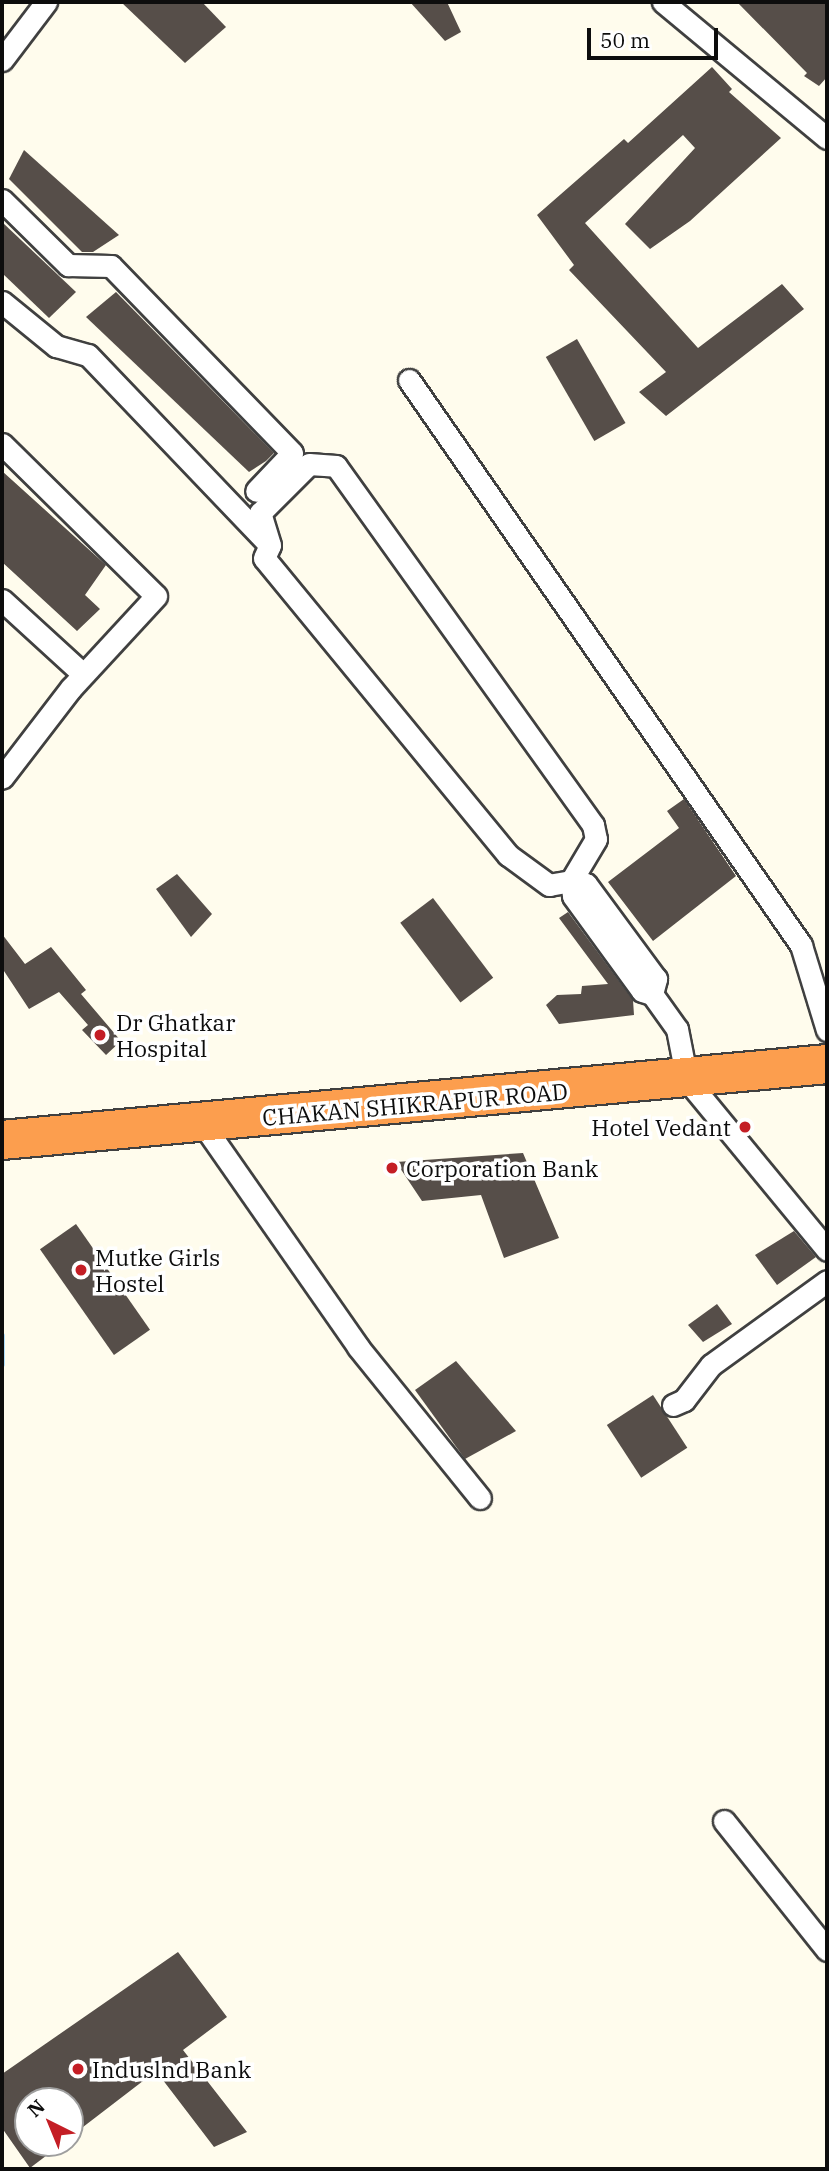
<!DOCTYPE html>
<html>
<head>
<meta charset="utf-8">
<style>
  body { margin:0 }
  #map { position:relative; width:829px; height:2171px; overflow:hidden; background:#fffced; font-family:"IBM Plex Serif",serif }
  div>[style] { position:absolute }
  .stream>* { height:5px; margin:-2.5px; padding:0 2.5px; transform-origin:2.5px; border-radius:2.5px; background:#afddf9 }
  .building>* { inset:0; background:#564e49; transform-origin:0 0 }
  .roads { filter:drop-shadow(2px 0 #404040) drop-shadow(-2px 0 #404040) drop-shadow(0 2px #404040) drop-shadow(0 -2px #404040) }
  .street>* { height:21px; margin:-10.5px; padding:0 10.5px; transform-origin:10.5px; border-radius:10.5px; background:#fff }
  .highway>* { height:38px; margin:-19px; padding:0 19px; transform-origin:19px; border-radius:19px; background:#fc9e4e }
  .dots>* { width:19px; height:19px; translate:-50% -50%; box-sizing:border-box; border:4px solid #fff; border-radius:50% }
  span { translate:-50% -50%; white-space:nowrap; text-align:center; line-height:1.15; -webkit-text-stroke:7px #fff; paint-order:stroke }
  .poi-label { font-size:23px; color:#0d0d0d }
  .left { translate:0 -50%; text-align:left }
  .right { translate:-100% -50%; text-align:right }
  .street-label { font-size:23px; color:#0d0d0d }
  .frame { position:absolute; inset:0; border:4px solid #0d0d0d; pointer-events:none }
  .north { position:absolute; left:14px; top:2087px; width:70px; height:70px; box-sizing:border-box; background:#fff; border:2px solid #9e9e9e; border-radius:50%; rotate:317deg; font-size:19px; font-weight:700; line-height:28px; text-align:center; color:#0d0d0d }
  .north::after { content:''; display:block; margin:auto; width:24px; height:32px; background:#c41e25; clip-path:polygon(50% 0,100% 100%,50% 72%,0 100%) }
  .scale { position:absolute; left:587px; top:28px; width:131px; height:32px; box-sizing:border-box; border:4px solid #0d0d0d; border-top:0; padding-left:9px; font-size:21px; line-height:24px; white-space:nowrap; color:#0d0d0d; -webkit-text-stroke:5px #fff; paint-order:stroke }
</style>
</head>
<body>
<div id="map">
  <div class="stream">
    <i style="left:2px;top:1335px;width:29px;rotate:90deg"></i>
  </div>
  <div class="building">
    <i style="clip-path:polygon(121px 2px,202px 2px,226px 27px,185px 63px)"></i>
    <i style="clip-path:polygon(410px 2px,447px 2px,461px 32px,445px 41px)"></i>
    <i style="clip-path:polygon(737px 2px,827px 2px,827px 77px,819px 86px,804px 76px,807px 73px)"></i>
    <i style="clip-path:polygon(712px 67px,732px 89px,729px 92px,781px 138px,690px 221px,650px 249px,625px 224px,695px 148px,683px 135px,585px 223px,698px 348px,782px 284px,804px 309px,666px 416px,639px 392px,666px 372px,569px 270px,574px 265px,537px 215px,624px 139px,628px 143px)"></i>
    <i style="clip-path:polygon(24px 150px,119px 235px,93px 252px,82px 252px,9px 179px)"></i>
    <i style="clip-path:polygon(2px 222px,76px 292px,49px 318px,2px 273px)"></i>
    <i style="clip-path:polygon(116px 292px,274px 453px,266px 461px,249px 472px,86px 317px)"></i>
    <i style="left:577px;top:339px;width:97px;height:36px;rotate:60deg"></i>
    <i style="clip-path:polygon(2px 471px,106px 565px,85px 595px,100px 609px,77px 631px,2px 562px)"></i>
    <i style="clip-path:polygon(684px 799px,736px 876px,653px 941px,608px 882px,679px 828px,667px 811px)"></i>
    <i style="clip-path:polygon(177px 874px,212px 914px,191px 937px,156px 889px)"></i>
    <i style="left:433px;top:898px;width:100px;height:41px;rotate:53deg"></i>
    <i style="clip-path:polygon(568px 912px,633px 1000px,634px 1015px,559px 1024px,546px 1005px,557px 995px,581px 994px,582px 986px,608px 984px,559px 918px)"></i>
    <i style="clip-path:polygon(2px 934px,25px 964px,51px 947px,86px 990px,81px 994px,121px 1041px,106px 1055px,82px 1030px,88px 1025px,59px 992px,29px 1009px,2px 968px)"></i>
    <i style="clip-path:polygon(523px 1153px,559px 1238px,504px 1258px,481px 1195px,422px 1201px,396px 1162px)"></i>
    <i style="left:76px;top:1224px;width:129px;height:44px;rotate:55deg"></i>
    <i style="clip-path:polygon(794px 1231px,816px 1257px,777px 1285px,755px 1255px)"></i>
    <i style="clip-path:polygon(717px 1304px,732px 1324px,703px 1342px,688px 1325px)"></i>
    <i style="clip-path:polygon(456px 1361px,516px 1431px,465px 1459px,415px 1390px)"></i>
    <i style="left:653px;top:1395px;width:63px;height:55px;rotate:57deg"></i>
    <i style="clip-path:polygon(178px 1952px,227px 2017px,183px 2050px,247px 2132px,214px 2147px,156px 2071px,70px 2137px,70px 2101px,28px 2101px,28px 2143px,63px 2143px,30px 2168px,2px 2128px,2px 2074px)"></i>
  </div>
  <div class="roads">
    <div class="street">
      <i style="left:663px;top:2px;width:213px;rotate:39.7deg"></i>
      <i style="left:2px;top:60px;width:73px;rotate:-52.8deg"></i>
      <i style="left:2px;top:200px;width:93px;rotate:44.6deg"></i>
      <i style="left:68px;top:265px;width:43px;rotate:1.3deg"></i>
      <i style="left:111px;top:266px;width:260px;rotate:45.9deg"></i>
      <i style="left:292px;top:453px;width:52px;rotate:133.5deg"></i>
      <i style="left:2px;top:302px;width:70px;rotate:39.2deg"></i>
      <i style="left:56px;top:346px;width:33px;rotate:16deg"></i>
      <i style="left:88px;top:355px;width:257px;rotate:46.3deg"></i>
      <i style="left:409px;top:380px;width:688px;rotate:55.25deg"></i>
      <i style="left:801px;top:945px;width:89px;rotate:73deg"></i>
      <i style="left:2px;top:444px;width:216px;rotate:44.6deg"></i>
      <i style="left:156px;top:596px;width:125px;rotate:132.7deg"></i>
      <i style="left:71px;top:688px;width:113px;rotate:127.5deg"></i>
      <i style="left:2px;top:600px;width:110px;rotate:42.4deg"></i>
      <i style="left:652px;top:994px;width:16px;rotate:-75deg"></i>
      <i style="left:656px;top:979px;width:118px;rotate:-126.4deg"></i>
      <i style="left:586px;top:884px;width:15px;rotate:-169deg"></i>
      <i style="left:571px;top:881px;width:22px;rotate:170deg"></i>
      <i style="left:549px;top:885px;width:51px;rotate:-143.8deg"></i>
      <i style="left:508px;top:855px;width:384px;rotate:-129.4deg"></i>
      <i style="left:264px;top:558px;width:14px;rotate:-65deg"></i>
      <i style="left:270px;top:545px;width:34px;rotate:-107deg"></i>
      <i style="left:260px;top:513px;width:69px;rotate:-45deg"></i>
      <i style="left:309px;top:464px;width:27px;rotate:4deg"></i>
      <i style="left:336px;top:466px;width:442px;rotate:54.4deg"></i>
      <i style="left:593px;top:825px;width:14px;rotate:78deg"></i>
      <i style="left:596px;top:839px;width:49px;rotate:120.8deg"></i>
      <i style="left:571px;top:881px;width:15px;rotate:82deg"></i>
      <i style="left:573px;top:896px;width:117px;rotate:54deg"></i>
      <i style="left:642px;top:991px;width:10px;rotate:17deg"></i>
      <i style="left:652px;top:994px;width:43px;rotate:54.5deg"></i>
      <i style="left:677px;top:1029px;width:52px;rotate:78.9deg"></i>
      <i style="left:687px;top:1080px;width:220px;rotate:50.5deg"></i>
      <i style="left:202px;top:1123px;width:273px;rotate:55.1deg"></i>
      <i style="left:358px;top:1347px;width:194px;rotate:51.1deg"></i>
      <i style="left:673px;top:1405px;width:12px;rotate:-24deg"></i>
      <i style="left:684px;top:1400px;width:44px;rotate:-52.4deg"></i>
      <i style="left:711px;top:1365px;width:143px;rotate:-35.9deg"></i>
      <i style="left:724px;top:1821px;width:165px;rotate:51.4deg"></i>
    </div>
    <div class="highway">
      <i style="left:2px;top:1140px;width:828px;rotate:-5.26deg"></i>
    </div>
  </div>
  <div class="dots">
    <i style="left:100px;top:1035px;background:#c41e25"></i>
    <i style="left:745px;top:1127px;background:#c41e25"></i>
    <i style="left:392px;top:1168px;background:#c41e25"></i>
    <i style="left:81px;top:1270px;background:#c41e25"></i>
    <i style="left:78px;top:2069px;background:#c41e25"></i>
  </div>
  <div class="poi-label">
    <span class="left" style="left:116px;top:1035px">Dr Ghatkar<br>Hospital</span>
    <span class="right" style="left:731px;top:1127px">Hotel Vedant</span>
    <span class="left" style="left:406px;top:1168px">Corporation Bank</span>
    <span class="left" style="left:95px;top:1270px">Mutke Girls<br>Hostel</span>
    <span class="left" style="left:92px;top:2069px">Induslnd Bank</span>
  </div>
  <div class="street-label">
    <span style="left:415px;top:1104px;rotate:-5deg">CHAKAN SHIKRAPUR ROAD</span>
  </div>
  <div class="frame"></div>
  <div class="north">N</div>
  <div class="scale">50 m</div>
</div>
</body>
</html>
